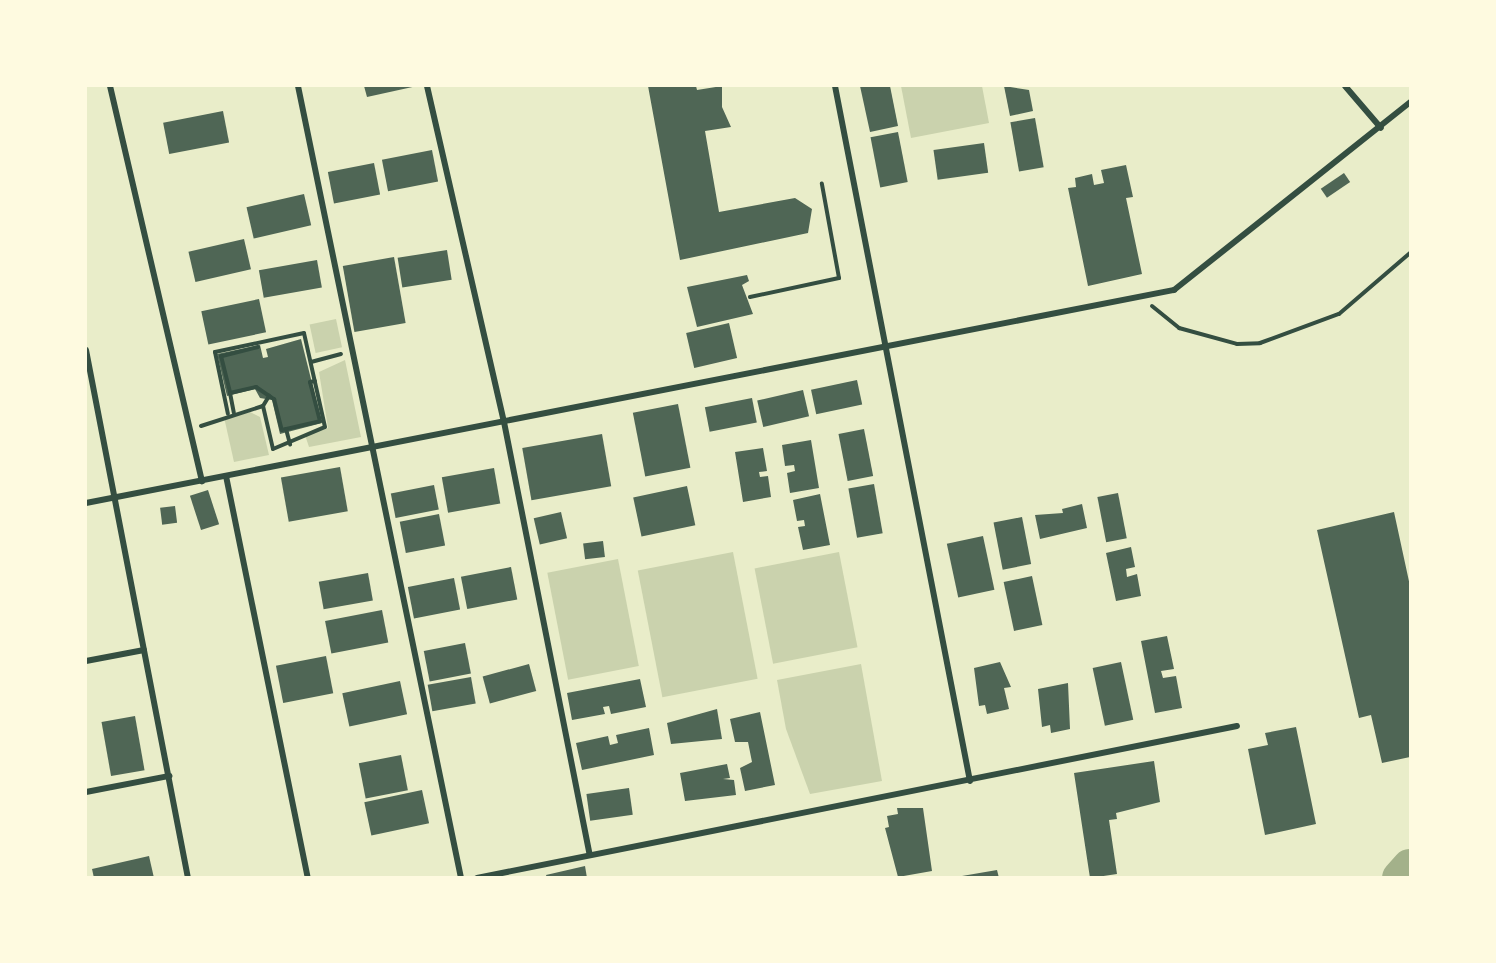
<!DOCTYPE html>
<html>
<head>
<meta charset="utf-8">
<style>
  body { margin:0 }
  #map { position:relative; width:1496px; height:963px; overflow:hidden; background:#e9edc9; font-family:"DejaVu Sans",sans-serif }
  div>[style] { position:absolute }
  .green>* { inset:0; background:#cad2ad; transform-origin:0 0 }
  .river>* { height:36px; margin:-18px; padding:0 18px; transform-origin:18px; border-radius:18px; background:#a3b18a }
  .building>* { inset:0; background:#4f6655; transform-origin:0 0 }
  .path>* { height:4px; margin:-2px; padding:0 2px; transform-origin:2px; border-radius:2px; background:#344e41 }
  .minor>* { height:6px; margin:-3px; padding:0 3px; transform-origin:3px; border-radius:3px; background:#344e41 }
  span { translate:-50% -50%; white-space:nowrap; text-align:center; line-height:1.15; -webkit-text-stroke:4.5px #fefae0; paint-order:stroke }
  .frame { position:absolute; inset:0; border:87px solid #fefae0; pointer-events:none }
</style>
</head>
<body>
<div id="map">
  <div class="green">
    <i style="clip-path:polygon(901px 86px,982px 86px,989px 123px,911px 138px)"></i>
    <i style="left:336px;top:319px;width:29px;height:27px;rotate:78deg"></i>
    <i style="clip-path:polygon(345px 360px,361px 437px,309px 447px,305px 435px,328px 428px,319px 372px)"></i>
    <i style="clip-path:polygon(250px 412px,260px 417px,269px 455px,234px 462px,224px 417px)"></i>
    <i style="left:733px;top:552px;width:129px;height:97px;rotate:79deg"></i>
    <i style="left:839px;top:552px;width:97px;height:86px;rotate:79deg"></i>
    <i style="left:618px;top:559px;width:109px;height:72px;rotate:79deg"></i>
    <i style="clip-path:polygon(861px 664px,882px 781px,810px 794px,786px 729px,777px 680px)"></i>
  </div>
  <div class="river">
    <i style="left:1400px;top:878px;width:15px;rotate:-48deg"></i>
  </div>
  <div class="building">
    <i style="clip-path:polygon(364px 86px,417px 86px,367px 97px)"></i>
    <i style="clip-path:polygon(648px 86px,696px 86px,697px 90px,722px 86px,722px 107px,731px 127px,705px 131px,719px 212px,795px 198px,812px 209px,808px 233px,680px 260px)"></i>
    <i style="clip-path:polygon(860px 86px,890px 86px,898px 126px,870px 132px)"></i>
    <i style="clip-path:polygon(1004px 86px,1029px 90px,1033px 111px,1010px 116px)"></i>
    <i style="left:223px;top:111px;width:32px;height:61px;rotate:79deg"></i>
    <i style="left:1035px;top:118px;width:50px;height:25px;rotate:80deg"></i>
    <i style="left:898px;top:132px;width:51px;height:28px;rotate:79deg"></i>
    <i style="left:984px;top:143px;width:30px;height:51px;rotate:82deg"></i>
    <i style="left:432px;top:150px;width:32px;height:51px;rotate:79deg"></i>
    <i style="left:374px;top:163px;width:32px;height:47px;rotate:79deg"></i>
    <i style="clip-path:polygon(1126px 165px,1133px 197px,1126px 198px,1142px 274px,1088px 286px,1068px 188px,1076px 187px,1075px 178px,1092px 174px,1094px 185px,1104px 183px,1101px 170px)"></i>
    <i style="left:1344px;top:173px;width:11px;height:28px;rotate:56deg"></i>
    <i style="left:304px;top:194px;width:32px;height:59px;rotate:77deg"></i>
    <i style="left:244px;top:239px;width:31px;height:57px;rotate:77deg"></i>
    <i style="left:447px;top:250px;width:30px;height:50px;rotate:81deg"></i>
    <i style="left:394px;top:257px;width:67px;height:52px;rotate:80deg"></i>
    <i style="left:317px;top:260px;width:28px;height:59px;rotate:80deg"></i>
    <i style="clip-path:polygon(747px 275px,749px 281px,742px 285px,753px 314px,697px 327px,687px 287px)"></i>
    <i style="left:259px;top:299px;width:34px;height:59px;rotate:78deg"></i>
    <i style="left:729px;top:323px;width:36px;height:44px;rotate:77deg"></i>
    <i style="clip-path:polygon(301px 339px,322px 423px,280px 434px,272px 400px,260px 398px,255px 389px,227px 396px,217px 354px,260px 345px,263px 358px,268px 357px,266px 349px)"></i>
    <i style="left:857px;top:380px;width:25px;height:47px;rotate:78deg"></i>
    <i style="left:803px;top:390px;width:27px;height:47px;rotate:77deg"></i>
    <i style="left:752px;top:398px;width:25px;height:48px;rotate:79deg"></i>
    <i style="left:678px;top:404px;width:65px;height:46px;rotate:79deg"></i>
    <i style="left:864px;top:429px;width:48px;height:26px;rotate:79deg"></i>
    <i style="left:602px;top:434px;width:53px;height:81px;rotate:80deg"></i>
    <i style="clip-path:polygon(811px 440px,819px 488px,790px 493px,787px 473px,795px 471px,794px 465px,785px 466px,782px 445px)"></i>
    <i style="clip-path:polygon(763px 448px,767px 471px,759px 472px,760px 477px,768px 476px,771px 497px,743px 502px,735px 452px)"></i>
    <i style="left:340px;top:467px;width:45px;height:60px;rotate:80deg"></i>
    <i style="left:494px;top:468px;width:36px;height:53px;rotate:80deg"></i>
    <i style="left:874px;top:484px;width:50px;height:26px;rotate:80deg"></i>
    <i style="left:434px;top:485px;width:25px;height:44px;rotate:79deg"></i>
    <i style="left:687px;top:486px;width:40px;height:55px;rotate:78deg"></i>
    <i style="left:208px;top:490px;width:36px;height:19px;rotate:72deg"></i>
    <i style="left:1118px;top:493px;width:46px;height:21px;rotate:79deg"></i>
    <i style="clip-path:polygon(820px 494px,830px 545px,803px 550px,798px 527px,805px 526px,804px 520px,797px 521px,793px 500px)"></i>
    <i style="clip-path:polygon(1082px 504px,1087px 528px,1040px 539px,1035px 515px,1063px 513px,1062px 509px)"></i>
    <i style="left:175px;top:506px;width:17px;height:15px;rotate:83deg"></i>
    <i style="left:561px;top:512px;width:27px;height:28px;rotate:77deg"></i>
    <i style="clip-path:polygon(1394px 512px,1410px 586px,1410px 757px,1382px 763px,1371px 715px,1359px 718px,1317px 530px)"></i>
    <i style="left:439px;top:514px;width:32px;height:40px;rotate:79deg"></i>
    <i style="left:1022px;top:517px;width:48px;height:29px;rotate:79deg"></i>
    <i style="left:983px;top:536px;width:55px;height:37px;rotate:78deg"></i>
    <i style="left:603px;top:541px;width:16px;height:20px;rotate:83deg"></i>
    <i style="clip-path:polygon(1131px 547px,1135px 567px,1126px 569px,1127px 577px,1137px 574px,1141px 596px,1116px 601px,1106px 553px)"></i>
    <i style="left:511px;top:567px;width:33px;height:51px;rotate:79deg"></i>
    <i style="left:368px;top:573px;width:28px;height:50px;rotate:80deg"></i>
    <i style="left:1032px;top:576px;width:50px;height:29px;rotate:78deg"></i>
    <i style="left:454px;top:578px;width:32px;height:47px;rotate:79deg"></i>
    <i style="left:382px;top:610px;width:33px;height:58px;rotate:79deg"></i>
    <i style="clip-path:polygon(1167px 636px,1174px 669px,1161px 671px,1163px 678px,1176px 676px,1182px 708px,1155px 713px,1141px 641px)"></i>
    <i style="left:465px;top:643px;width:31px;height:42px;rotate:79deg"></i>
    <i style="left:326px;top:656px;width:38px;height:51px;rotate:79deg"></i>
    <i style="clip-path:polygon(1000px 662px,1011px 687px,1004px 688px,1009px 709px,987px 714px,985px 705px,979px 706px,974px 668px)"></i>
    <i style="left:1121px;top:662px;width:59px;height:29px;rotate:78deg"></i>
    <i style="left:529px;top:664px;width:28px;height:48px;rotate:75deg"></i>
    <i style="left:471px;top:677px;width:27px;height:44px;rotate:80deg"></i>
    <i style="clip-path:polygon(640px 679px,646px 707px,611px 714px,609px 706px,603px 707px,605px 714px,572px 720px,567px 693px)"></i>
    <i style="left:400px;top:681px;width:34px;height:59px;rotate:78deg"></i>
    <i style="clip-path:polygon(1068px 683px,1070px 729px,1051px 733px,1050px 725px,1042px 727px,1038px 689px)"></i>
    <i style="clip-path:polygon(717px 709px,722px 739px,671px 744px,667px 723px)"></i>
    <i style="clip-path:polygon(760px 712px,775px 785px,745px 791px,740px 768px,752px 762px,748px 742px,735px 742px,730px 719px)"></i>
    <i style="left:135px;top:716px;width:55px;height:34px;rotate:80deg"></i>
    <i style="clip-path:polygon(1296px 727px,1316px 824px,1265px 835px,1248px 749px,1268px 745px,1265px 733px)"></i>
    <i style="clip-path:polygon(649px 728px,654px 755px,582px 770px,576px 743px,608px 736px,610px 745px,618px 743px,616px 735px)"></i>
    <i style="left:401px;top:755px;width:36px;height:43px;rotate:79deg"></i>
    <i style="clip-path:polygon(1154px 761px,1160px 802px,1116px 813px,1117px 819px,1109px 820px,1117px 874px,1090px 878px,1074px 773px)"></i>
    <i style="clip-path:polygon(727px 764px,730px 778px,723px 779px,734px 780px,736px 795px,685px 801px,680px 773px)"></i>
    <i style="left:629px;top:788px;width:27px;height:43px;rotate:82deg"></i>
    <i style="left:422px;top:790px;width:34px;height:59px;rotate:78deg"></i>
    <i style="clip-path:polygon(897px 808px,923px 808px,932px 871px,898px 877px,885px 828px,889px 827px,887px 816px,898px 814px)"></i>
    <i style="clip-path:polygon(149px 856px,154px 878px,94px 878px,92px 869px)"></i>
    <i style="clip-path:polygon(585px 866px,587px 878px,547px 878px,546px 875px)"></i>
    <i style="clip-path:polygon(997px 870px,999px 878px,962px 878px,962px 876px)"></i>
  </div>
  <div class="path">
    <i style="left:750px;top:297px;width:91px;rotate:-12.1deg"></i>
    <i style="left:839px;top:278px;width:96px;rotate:-100.3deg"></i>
    <i style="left:1152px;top:306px;width:35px;rotate:39deg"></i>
    <i style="left:1179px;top:328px;width:60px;rotate:15.4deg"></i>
    <i style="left:1237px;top:344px;width:23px;rotate:-2deg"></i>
    <i style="left:1260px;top:343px;width:84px;rotate:-20.2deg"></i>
    <i style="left:1339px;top:314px;width:94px;rotate:-40.7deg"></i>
    <i style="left:258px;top:347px;width:38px;rotate:166deg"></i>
    <i style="left:221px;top:356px;width:38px;rotate:76deg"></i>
    <i style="left:230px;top:393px;width:27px;rotate:-13deg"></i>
    <i style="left:256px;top:387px;width:22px;rotate:34deg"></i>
    <i style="left:274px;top:399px;width:32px;rotate:76deg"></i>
    <i style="left:282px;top:430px;width:39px;rotate:-13deg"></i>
    <i style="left:320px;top:421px;width:40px;rotate:-104.4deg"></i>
    <i style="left:310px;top:382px;width:5px;rotate:-11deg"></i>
    <i style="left:311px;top:362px;width:31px;rotate:-15deg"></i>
    <i style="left:230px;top:393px;width:20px;rotate:79deg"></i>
    <i style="left:263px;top:406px;width:12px;rotate:-59deg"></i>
    <i style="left:201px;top:426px;width:65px;rotate:-17.9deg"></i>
    <i style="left:263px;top:406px;width:44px;rotate:76.9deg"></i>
    <i style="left:273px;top:449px;width:56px;rotate:-22.9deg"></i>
    <i style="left:325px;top:427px;width:96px;rotate:-102.6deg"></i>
    <i style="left:304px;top:333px;width:91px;rotate:167.9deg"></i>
    <i style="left:215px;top:352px;width:63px;rotate:78.2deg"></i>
    <i style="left:286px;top:429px;width:16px;rotate:75deg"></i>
  </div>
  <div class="minor">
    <i style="left:110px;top:86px;width:406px;rotate:76.9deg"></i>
    <i style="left:298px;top:86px;width:809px;rotate:78.37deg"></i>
    <i style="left:427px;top:86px;width:345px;rotate:77.1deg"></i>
    <i style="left:504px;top:422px;width:441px;rotate:78.8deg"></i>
    <i style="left:835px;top:86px;width:708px;rotate:79.01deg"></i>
    <i style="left:1345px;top:86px;width:55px;rotate:49.4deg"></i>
    <i style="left:86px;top:350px;width:538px;rotate:79.07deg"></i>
    <i style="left:226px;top:476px;width:410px;rotate:78.5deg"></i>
    <i style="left:86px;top:503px;width:1109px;rotate:-11.08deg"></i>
    <i style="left:1174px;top:290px;width:302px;rotate:-38.5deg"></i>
    <i style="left:86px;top:661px;width:59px;rotate:-10.7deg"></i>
    <i style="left:86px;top:792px;width:85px;rotate:-10.9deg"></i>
    <i style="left:477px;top:878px;width:775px;rotate:-11.31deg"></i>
  </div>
  <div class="frame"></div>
</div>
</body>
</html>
